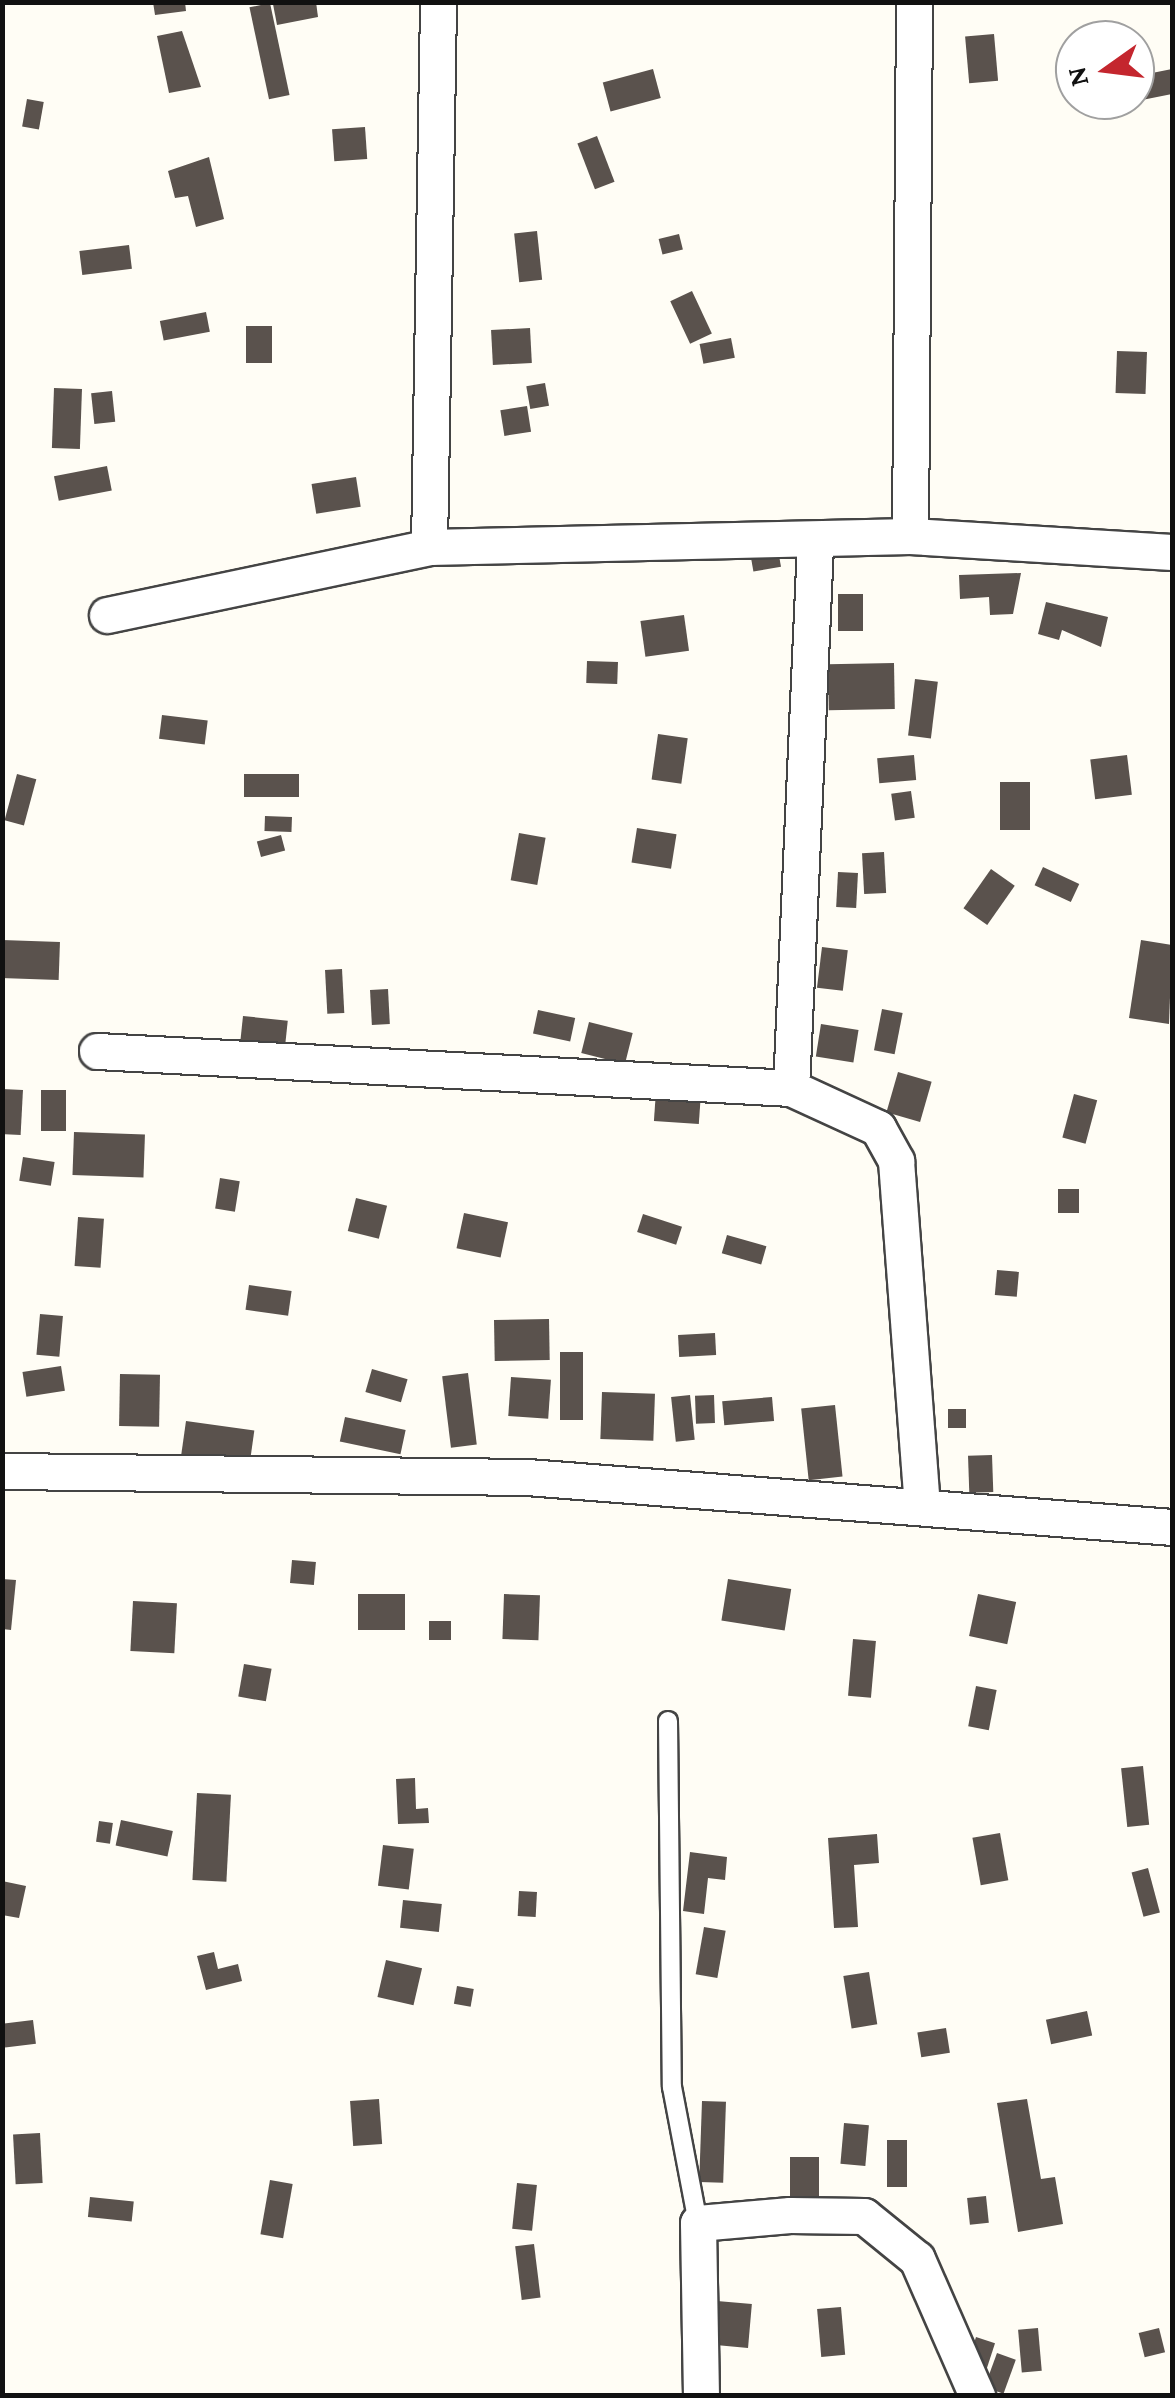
<!DOCTYPE html>
<html>
<head>
<meta charset="utf-8">
<style>
  body { margin:0 }
  #map { position:relative; width:1175px; height:2398px; overflow:hidden; background:#fffdf5; font-family:"Crimson Pro",serif }
  div>[style] { position:absolute }
  .building>* { inset:0; background:#5a524d; transform-origin:0 0 }
  .roads { filter:drop-shadow(2px 0 #444) drop-shadow(-2px 0 #444) drop-shadow(0 2px #444) drop-shadow(0 -2px #444) }
  .lane>* { height:18px; margin:-9px; padding:0 9px; transform-origin:9px; border-radius:9px; background:#fff }
  .street>* { height:35px; margin:-17.5px; padding:0 17.5px; transform-origin:17.5px; border-radius:17.5px; background:#fff }
  span { translate:-50% -50%; white-space:nowrap; text-align:center; line-height:1.15; -webkit-text-stroke:10px #fff; paint-order:stroke }
  .frame { position:absolute; inset:0; border:5px solid #111; pointer-events:none }
  .north { position:absolute; left:1055px; top:20px; width:100px; height:100px; box-sizing:border-box; background:#fff; border:2px solid #a0a0a0; border-radius:50%; rotate:256deg; font-size:28px; font-weight:700; line-height:40px; text-align:center; color:#111 }
  .north::after { content:''; display:block; margin:auto; width:35px; height:45px; background:#c4262e; clip-path:polygon(50% 0,100% 100%,50% 72%,0 100%) }
</style>
</head>
<body>
<div id="map">
  <div class="building">
    <i style="clip-path:polygon(153px 2px,185px 2px,186px 11px,155px 15px)"></i>
    <i style="clip-path:polygon(316px 2px,318px 17px,277px 25px,273px 4px)"></i>
    <i style="left:270px;top:3px;width:94px;height:21px;rotate:78deg"></i>
    <i style="clip-path:polygon(182px 31px,201px 87px,169px 93px,157px 36px)"></i>
    <i style="left:994px;top:34px;width:47px;height:29px;rotate:85deg"></i>
    <i style="left:653px;top:69px;width:30px;height:52px;rotate:75deg"></i>
    <i style="clip-path:polygon(1172px 69px,1172px 94px,1142px 100px,1137px 76px)"></i>
    <i style="left:27px;top:99px;width:17px;height:28px;rotate:10deg"></i>
    <i style="left:365px;top:127px;width:32px;height:33px;rotate:86deg"></i>
    <i style="left:597px;top:136px;width:49px;height:21px;rotate:69deg"></i>
    <i style="clip-path:polygon(209px 157px,224px 219px,196px 227px,188px 196px,175px 198px,168px 171px)"></i>
    <i style="left:537px;top:231px;width:49px;height:23px;rotate:84deg"></i>
    <i style="left:679px;top:234px;width:16px;height:21px;rotate:76deg"></i>
    <i style="left:129px;top:245px;width:24px;height:50px;rotate:83deg"></i>
    <i style="left:692px;top:291px;width:47px;height:24px;rotate:65deg"></i>
    <i style="left:206px;top:312px;width:20px;height:47px;rotate:79deg"></i>
    <i style="left:246px;top:326px;width:26px;height:37px"></i>
    <i style="left:530px;top:328px;width:35px;height:39px;rotate:87deg"></i>
    <i style="left:731px;top:338px;width:20px;height:32px;rotate:79deg"></i>
    <i style="left:1117px;top:351px;width:30px;height:42px;rotate:2deg"></i>
    <i style="left:545px;top:383px;width:23px;height:19px;rotate:80deg"></i>
    <i style="left:54px;top:388px;width:28px;height:60px;rotate:2deg"></i>
    <i style="left:112px;top:391px;width:31px;height:21px;rotate:84deg"></i>
    <i style="left:527px;top:406px;width:26px;height:27px;rotate:81deg"></i>
    <i style="left:107px;top:466px;width:25px;height:54px;rotate:79deg"></i>
    <i style="left:356px;top:477px;width:30px;height:45px;rotate:81deg"></i>
    <i style="left:777px;top:544px;width:23px;height:28px;rotate:80deg"></i>
    <i style="clip-path:polygon(1021px 573px,1013px 614px,990px 615px,989px 597px,960px 599px,959px 575px)"></i>
    <i style="left:838px;top:594px;width:25px;height:37px"></i>
    <i style="clip-path:polygon(1046px 602px,1108px 617px,1101px 647px,1062px 630px,1059px 640px,1038px 634px)"></i>
    <i style="left:684px;top:615px;width:36px;height:44px;rotate:82deg"></i>
    <i style="left:587px;top:661px;width:31px;height:22px;rotate:2deg"></i>
    <i style="left:894px;top:663px;width:46px;height:66px;rotate:89deg"></i>
    <i style="left:915px;top:679px;width:23px;height:57px;rotate:7deg"></i>
    <i style="left:162px;top:715px;width:46px;height:24px;rotate:7deg"></i>
    <i style="left:658px;top:734px;width:30px;height:46px;rotate:8deg"></i>
    <i style="left:914px;top:755px;width:25px;height:37px;rotate:85deg"></i>
    <i style="left:1127px;top:755px;width:40px;height:37px;rotate:83deg"></i>
    <i style="left:17px;top:774px;width:20px;height:48px;rotate:15deg"></i>
    <i style="left:244px;top:774px;width:55px;height:23px"></i>
    <i style="left:1030px;top:782px;width:48px;height:30px;rotate:90deg"></i>
    <i style="left:911px;top:791px;width:27px;height:20px;rotate:82deg"></i>
    <i style="left:265px;top:816px;width:27px;height:15px;rotate:2deg"></i>
    <i style="left:637px;top:828px;width:40px;height:35px;rotate:9deg"></i>
    <i style="left:519px;top:833px;width:27px;height:48px;rotate:10deg"></i>
    <i style="left:281px;top:835px;width:16px;height:25px;rotate:75deg"></i>
    <i style="left:884px;top:852px;width:41px;height:22px;rotate:87deg"></i>
    <i style="left:1043px;top:867px;width:40px;height:20px;rotate:25deg"></i>
    <i style="left:991px;top:869px;width:29px;height:48px;rotate:35deg"></i>
    <i style="left:838px;top:872px;width:20px;height:35px;rotate:3deg"></i>
    <i style="left:2px;top:940px;width:58px;height:38px;rotate:2deg"></i>
    <i style="clip-path:polygon(1141px 940px,1172px 945px,1169px 1024px,1129px 1018px)"></i>
    <i style="left:822px;top:947px;width:26px;height:41px;rotate:7deg"></i>
    <i style="left:342px;top:969px;width:44px;height:17px;rotate:87deg"></i>
    <i style="left:388px;top:989px;width:35px;height:18px;rotate:87deg"></i>
    <i style="left:882px;top:1009px;width:21px;height:42px;rotate:11deg"></i>
    <i style="left:538px;top:1010px;width:38px;height:24px;rotate:12deg"></i>
    <i style="left:243px;top:1016px;width:45px;height:30px;rotate:6deg"></i>
    <i style="left:589px;top:1022px;width:45px;height:32px;rotate:14deg"></i>
    <i style="left:821px;top:1024px;width:38px;height:33px;rotate:9deg"></i>
    <i style="left:898px;top:1072px;width:35px;height:42px;rotate:16deg"></i>
    <i style="left:2px;top:1089px;width:21px;height:45px;rotate:3deg"></i>
    <i style="left:41px;top:1090px;width:25px;height:41px"></i>
    <i style="left:656px;top:1091px;width:45px;height:30px;rotate:4deg"></i>
    <i style="left:1074px;top:1094px;width:24px;height:45px;rotate:15deg"></i>
    <i style="left:74px;top:1132px;width:71px;height:43px;rotate:2deg"></i>
    <i style="left:23px;top:1157px;width:32px;height:24px;rotate:9deg"></i>
    <i style="left:220px;top:1178px;width:20px;height:31px;rotate:9deg"></i>
    <i style="left:1058px;top:1189px;width:21px;height:24px"></i>
    <i style="left:356px;top:1198px;width:32px;height:34px;rotate:14deg"></i>
    <i style="left:464px;top:1213px;width:45px;height:36px;rotate:12deg"></i>
    <i style="left:643px;top:1214px;width:41px;height:19px;rotate:18deg"></i>
    <i style="left:78px;top:1217px;width:26px;height:49px;rotate:4deg"></i>
    <i style="left:727px;top:1235px;width:41px;height:19px;rotate:16deg"></i>
    <i style="left:997px;top:1270px;width:22px;height:25px;rotate:5deg"></i>
    <i style="left:249px;top:1285px;width:43px;height:25px;rotate:8deg"></i>
    <i style="left:40px;top:1314px;width:23px;height:41px;rotate:5deg"></i>
    <i style="left:549px;top:1319px;width:41px;height:55px;rotate:89deg"></i>
    <i style="left:715px;top:1333px;width:22px;height:37px;rotate:87deg"></i>
    <i style="left:560px;top:1352px;width:23px;height:68px"></i>
    <i style="left:61px;top:1366px;width:25px;height:39px;rotate:81deg"></i>
    <i style="left:372px;top:1369px;width:37px;height:24px;rotate:16deg"></i>
    <i style="left:468px;top:1373px;width:72px;height:26px;rotate:83deg"></i>
    <i style="left:120px;top:1374px;width:40px;height:52px;rotate:1deg"></i>
    <i style="left:511px;top:1377px;width:40px;height:39px;rotate:4deg"></i>
    <i style="left:602px;top:1392px;width:53px;height:47px;rotate:2deg"></i>
    <i style="left:690px;top:1395px;width:45px;height:19px;rotate:84deg"></i>
    <i style="left:714px;top:1395px;width:28px;height:19px;rotate:88deg"></i>
    <i style="left:772px;top:1397px;width:24px;height:50px;rotate:85deg"></i>
    <i style="left:835px;top:1405px;width:72px;height:34px;rotate:84deg"></i>
    <i style="left:948px;top:1409px;width:18px;height:19px"></i>
    <i style="left:345px;top:1417px;width:62px;height:25px;rotate:12deg"></i>
    <i style="left:186px;top:1421px;width:69px;height:39px;rotate:8deg"></i>
    <i style="left:992px;top:1455px;width:37px;height:24px;rotate:88deg"></i>
    <i style="left:292px;top:1560px;width:24px;height:23px;rotate:5deg"></i>
    <i style="clip-path:polygon(2px 1579px,16px 1580px,11px 1630px,2px 1629px)"></i>
    <i style="left:728px;top:1579px;width:64px;height:42px;rotate:9deg"></i>
    <i style="left:358px;top:1594px;width:47px;height:36px"></i>
    <i style="left:504px;top:1594px;width:36px;height:45px;rotate:2deg"></i>
    <i style="left:978px;top:1594px;width:39px;height:43px;rotate:12deg"></i>
    <i style="left:133px;top:1601px;width:44px;height:50px;rotate:3deg"></i>
    <i style="left:429px;top:1621px;width:22px;height:19px"></i>
    <i style="left:853px;top:1639px;width:23px;height:57px;rotate:5deg"></i>
    <i style="left:244px;top:1664px;width:28px;height:33px;rotate:10deg"></i>
    <i style="left:976px;top:1686px;width:21px;height:41px;rotate:11deg"></i>
    <i style="left:1143px;top:1766px;width:59px;height:22px;rotate:84deg"></i>
    <i style="clip-path:polygon(415px 1778px,416px 1809px,428px 1808px,429px 1823px,398px 1824px,396px 1779px)"></i>
    <i style="left:197px;top:1793px;width:34px;height:87px;rotate:3deg"></i>
    <i style="left:121px;top:1820px;width:53px;height:26px;rotate:12deg"></i>
    <i style="left:99px;top:1821px;width:14px;height:21px;rotate:8deg"></i>
    <i style="left:1000px;top:1833px;width:48px;height:28px;rotate:80deg"></i>
    <i style="clip-path:polygon(877px 1834px,879px 1863px,854px 1865px,858px 1927px,834px 1928px,828px 1838px)"></i>
    <i style="left:383px;top:1845px;width:31px;height:41px;rotate:7deg"></i>
    <i style="clip-path:polygon(690px 1852px,727px 1857px,725px 1880px,708px 1878px,704px 1914px,683px 1911px)"></i>
    <i style="left:1148px;top:1868px;width:46px;height:17px;rotate:75deg"></i>
    <i style="clip-path:polygon(2px 1881px,26px 1886px,19px 1918px,2px 1915px)"></i>
    <i style="left:519px;top:1891px;width:18px;height:25px;rotate:3deg"></i>
    <i style="left:403px;top:1900px;width:39px;height:28px;rotate:6deg"></i>
    <i style="left:704px;top:1927px;width:22px;height:48px;rotate:10deg"></i>
    <i style="clip-path:polygon(214px 1952px,218px 1969px,238px 1964px,242px 1981px,206px 1990px,197px 1956px)"></i>
    <i style="left:386px;top:1960px;width:37px;height:38px;rotate:13deg"></i>
    <i style="left:869px;top:1972px;width:53px;height:26px;rotate:81deg"></i>
    <i style="left:457px;top:1986px;width:17px;height:18px;rotate:10deg"></i>
    <i style="left:1087px;top:2011px;width:25px;height:42px;rotate:78deg"></i>
    <i style="left:33px;top:2020px;width:24px;height:31px;rotate:83deg"></i>
    <i style="left:946px;top:2028px;width:25px;height:29px;rotate:81deg"></i>
    <i style="left:379px;top:2099px;width:45px;height:29px;rotate:86deg"></i>
    <i style="clip-path:polygon(1027px 2099px,1041px 2179px,1055px 2177px,1063px 2224px,1018px 2232px,997px 2103px)"></i>
    <i style="left:702px;top:2101px;width:24px;height:81px;rotate:2deg"></i>
    <i style="left:844px;top:2123px;width:25px;height:41px;rotate:5deg"></i>
    <i style="left:40px;top:2133px;width:50px;height:27px;rotate:87deg"></i>
    <i style="left:887px;top:2140px;width:20px;height:47px"></i>
    <i style="left:790px;top:2157px;width:29px;height:42px"></i>
    <i style="left:270px;top:2180px;width:23px;height:55px;rotate:10deg"></i>
    <i style="left:517px;top:2183px;width:20px;height:46px;rotate:6deg"></i>
    <i style="left:986px;top:2196px;width:27px;height:19px;rotate:84deg"></i>
    <i style="left:90px;top:2197px;width:44px;height:20px;rotate:6deg"></i>
    <i style="left:534px;top:2244px;width:54px;height:19px;rotate:83deg"></i>
    <i style="left:717px;top:2301px;width:35px;height:44px;rotate:5deg"></i>
    <i style="left:841px;top:2307px;width:48px;height:24px;rotate:85deg"></i>
    <i style="left:1038px;top:2328px;width:43px;height:20px;rotate:85deg"></i>
    <i style="left:1159px;top:2328px;width:25px;height:21px;rotate:76deg"></i>
    <i style="left:976px;top:2337px;width:20px;height:32px;rotate:18deg"></i>
    <i style="left:997px;top:2353px;width:20px;height:36px;rotate:20deg"></i>
  </div>
  <div class="roads">
    <div class="lane">
      <i style="left:668px;top:1721px;width:366px;rotate:89.4deg"></i>
      <i style="left:672px;top:2087px;width:138px;rotate:79.2deg"></i>
    </div>
    <div class="street">
      <i style="left:910px;top:536px;width:534px;rotate:-89.57deg"></i>
      <i style="left:429px;top:547px;width:545px;rotate:-89.05deg"></i>
      <i style="left:107px;top:615px;width:329px;rotate:-11.9deg"></i>
      <i style="left:429px;top:547px;width:481px;rotate:-1.3deg"></i>
      <i style="left:910px;top:536px;width:262px;rotate:3.5deg"></i>
      <i style="left:97px;top:1051px;width:695px;rotate:3.05deg"></i>
      <i style="left:791px;top:1088px;width:96px;rotate:24.7deg"></i>
      <i style="left:878px;top:1128px;width:38px;rotate:61deg"></i>
      <i style="left:896px;top:1161px;width:344px;rotate:85.7deg"></i>
      <i style="left:791px;top:1088px;width:545px;rotate:-87.47deg"></i>
      <i style="left:2px;top:1471px;width:525px;rotate:0.65deg"></i>
      <i style="left:527px;top:1477px;width:647px;rotate:4.43deg"></i>
      <i style="left:701px;top:2396px;width:173px;rotate:-91deg"></i>
      <i style="left:698px;top:2223px;width:92px;rotate:-5deg"></i>
      <i style="left:790px;top:2215px;width:74px;rotate:0.8deg"></i>
      <i style="left:864px;top:2216px;width:68px;rotate:39.1deg"></i>
      <i style="left:917px;top:2259px;width:150px;rotate:66.3deg"></i>
    </div>
  </div>
  <div class="frame"></div>
  <div class="north">N</div>
</div>
</body>
</html>
